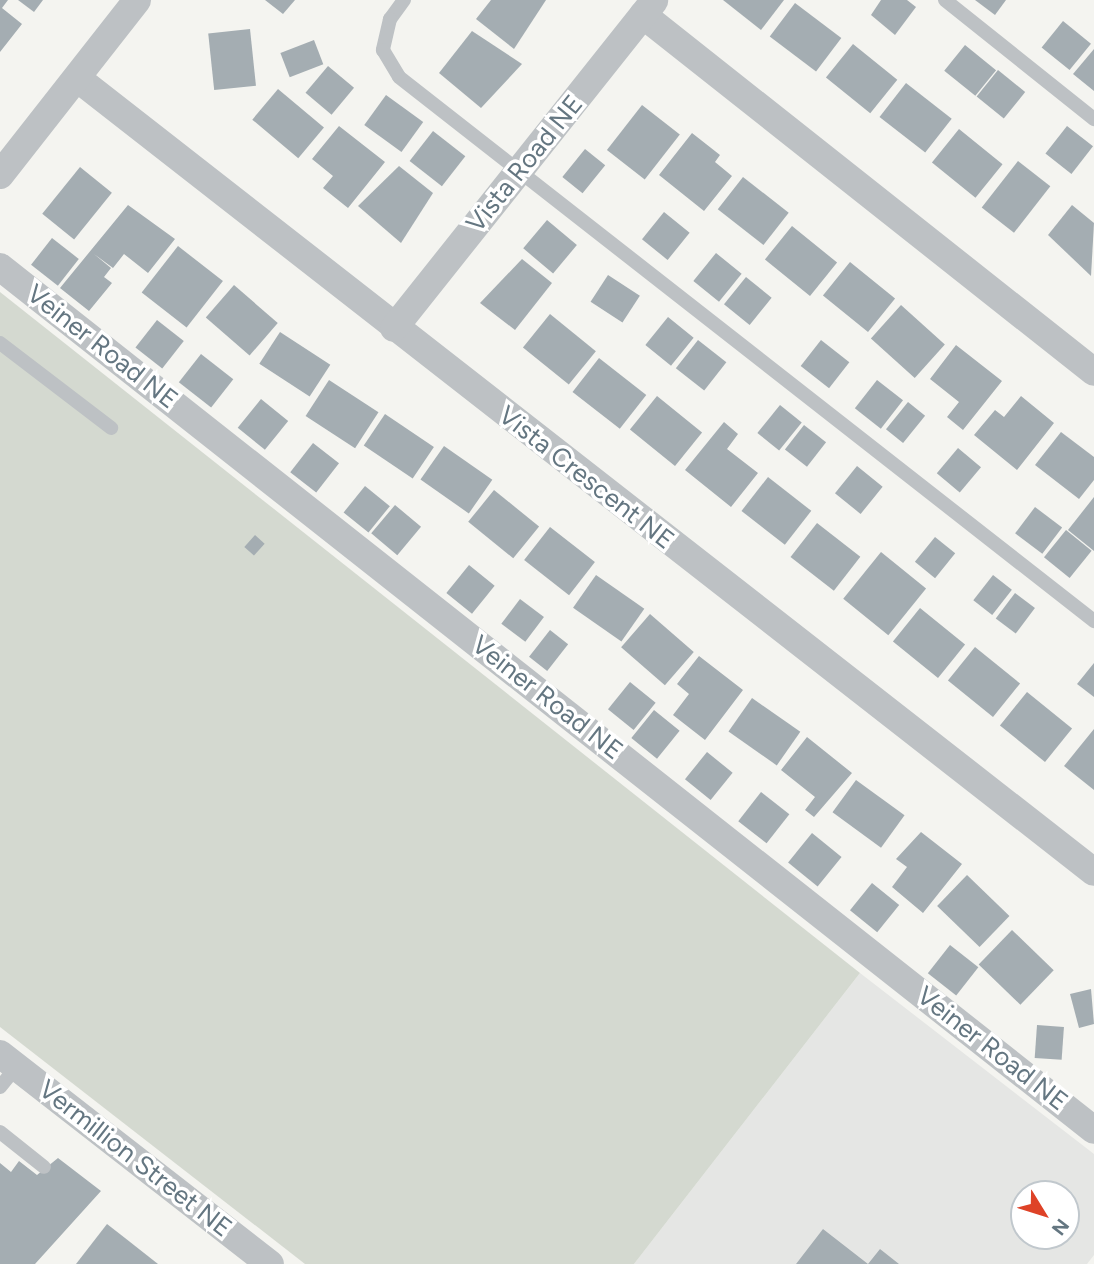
<!DOCTYPE html>
<html>
<head>
<meta charset="utf-8">
<style>
  body { margin:0 }
  #map { position:relative; width:1094px; height:1264px; overflow:hidden; background:#f4f4f0; font-family:Figtree,sans-serif }
  div>[style] { position:absolute }
  .built>* { inset:0; background:#e5e6e4 }
  .green>* { inset:0; background:#d4d9d0 }
  .building>* { inset:0; background:#a4adb2; transform-origin:0 0 }
  .service>* { height:14px; margin:-7px; padding:0 7px; transform-origin:7px; border-radius:7px; background:#bdc1c4 }
  .minor>* { height:28px; margin:-14px; padding:0 14px; transform-origin:14px; border-radius:14px; background:#bdc1c4 }
  span { translate:-50% -50%; white-space:nowrap; text-align:center; line-height:1.15; -webkit-text-stroke:7px #fff; paint-order:stroke }
  .street-label { font-size:26px; color:#647681 }
  .north { position:absolute; left:1010px; top:1180px; width:70px; height:70px; box-sizing:border-box; background:#fff; border:2px solid #c1c8cd; border-radius:50%; rotate:128deg; font-size:19px; font-weight:700; line-height:28px; text-align:center; color:#647681 }
  .north::after { content:''; display:block; margin:auto; width:24px; height:32px; background:#de4227; clip-path:polygon(50% 0,100% 100%,50% 72%,0 100%) }
</style>
</head>
<body>
<div id="map">
  <div class="built">
    <i style="clip-path:polygon(evenodd,860px 973px,1094px 1154px,1094px 1255px,1087px 1264px,634px 1264px,860px 973px,1024px 1194px,1066px 1194px,1066px 1236px,1024px 1236px,1024px 1194px)"></i>
  </div>
  <div class="green">
    <i style="clip-path:polygon(0 292px,860px 973px,634px 1264px,305px 1264px,0 1027px)"></i>
  </div>
  <div class="building">
    <i style="clip-path:polygon(0 0,8px 0,2px 8px,22px 24px,0 52px)"></i>
    <i style="clip-path:polygon(18px 0,43px 0,34px 12px)"></i>
    <i style="clip-path:polygon(265px 0,295px 0,283px 14px)"></i>
    <i style="clip-path:polygon(491px 0,546px 0,514px 49px,476px 19px)"></i>
    <i style="clip-path:polygon(723px 0,784px 0,761px 30px)"></i>
    <i style="clip-path:polygon(881px 0,907px 0,916px 7px,895px 35px,871px 15px)"></i>
    <i style="clip-path:polygon(975px 0,1006px 0,995px 15px)"></i>
    <i style="left:795px;top:3px;width:58px;height:42px;rotate:37deg"></i>
    <i style="left:1063px;top:21px;width:36px;height:34px;rotate:39deg"></i>
    <i style="left:250px;top:29px;width:57px;height:42px;rotate:84deg"></i>
    <i style="clip-path:polygon(472px 31px,522px 64px,481px 108px,439px 73px)"></i>
    <i style="left:314px;top:40px;width:26px;height:36px;rotate:69deg"></i>
    <i style="left:853px;top:44px;width:57px;height:43px;rotate:39deg"></i>
    <i style="left:965px;top:45px;width:40px;height:33px;rotate:39deg"></i>
    <i style="clip-path:polygon(1094px 49px,1094px 91px,1073px 74px)"></i>
    <i style="left:328px;top:66px;width:34px;height:35px;rotate:40deg"></i>
    <i style="left:998px;top:70px;width:35px;height:34px;rotate:39deg"></i>
    <i style="left:906px;top:83px;width:58px;height:43px;rotate:38deg"></i>
    <i style="left:278px;top:89px;width:60px;height:40px;rotate:40deg"></i>
    <i style="left:386px;top:95px;width:46px;height:37px;rotate:36deg"></i>
    <i style="left:642px;top:105px;width:48px;height:57px;rotate:38deg"></i>
    <i style="clip-path:polygon(339px 126px,385px 162px,348px 208px,323px 188px,333px 176px,312px 159px)"></i>
    <i style="left:1067px;top:126px;width:33px;height:35px;rotate:38deg"></i>
    <i style="left:959px;top:129px;width:56px;height:43px;rotate:39deg"></i>
    <i style="left:433px;top:131px;width:41px;height:38px;rotate:38deg"></i>
    <i style="clip-path:polygon(692px 133px,720px 155px,715px 162px,732px 176px,704px 211px,659px 175px)"></i>
    <i style="left:585px;top:149px;width:26px;height:36px;rotate:39deg"></i>
    <i style="left:1018px;top:161px;width:41px;height:59px;rotate:38deg"></i>
    <i style="clip-path:polygon(399px 166px,433px 193px,401px 243px,358px 206px)"></i>
    <i style="left:80px;top:167px;width:41px;height:60px;rotate:39deg"></i>
    <i style="left:743px;top:177px;width:58px;height:41px;rotate:38deg"></i>
    <i style="clip-path:polygon(128px 205px,175px 239px,148px 273px,124px 254px,113px 268px,94px 254px,111px 268px,104px 277px,112px 283px,89px 311px,60px 288px)"></i>
    <i style="clip-path:polygon(1072px 205px,1094px 223px,1091px 276px,1048px 235px)"></i>
    <i style="left:664px;top:212px;width:33px;height:35px;rotate:39deg"></i>
    <i style="left:547px;top:220px;width:39px;height:37px;rotate:40deg"></i>
    <i style="left:792px;top:226px;width:58px;height:43px;rotate:39deg"></i>
    <i style="left:52px;top:238px;width:34px;height:34px;rotate:38deg"></i>
    <i style="left:178px;top:246px;width:57px;height:59px;rotate:38deg"></i>
    <i style="left:716px;top:253px;width:33px;height:36px;rotate:39deg"></i>
    <i style="clip-path:polygon(522px 259px,552px 283px,515px 330px,480px 303px)"></i>
    <i style="left:850px;top:262px;width:58px;height:43px;rotate:39deg"></i>
    <i style="left:608px;top:275px;width:38px;height:32px;rotate:33deg"></i>
    <i style="left:746px;top:277px;width:33px;height:35px;rotate:39deg"></i>
    <i style="left:234px;top:285px;width:58px;height:43px;rotate:41deg"></i>
    <i style="left:901px;top:305px;width:59px;height:45px;rotate:42deg"></i>
    <i style="left:550px;top:314px;width:59px;height:43px;rotate:39deg"></i>
    <i style="left:668px;top:317px;width:33px;height:36px;rotate:39deg"></i>
    <i style="left:157px;top:320px;width:34px;height:35px;rotate:38deg"></i>
    <i style="left:280px;top:332px;width:60px;height:38px;rotate:33deg"></i>
    <i style="left:698px;top:340px;width:36px;height:36px;rotate:38deg"></i>
    <i style="left:821px;top:340px;width:36px;height:33px;rotate:38deg"></i>
    <i style="clip-path:polygon(956px 345px,1002px 381px,963px 430px,947px 417px,959px 402px,930px 379px)"></i>
    <i style="left:201px;top:354px;width:41px;height:36px;rotate:38deg"></i>
    <i style="left:599px;top:358px;width:60px;height:43px;rotate:38deg"></i>
    <i style="left:329px;top:380px;width:59px;height:43px;rotate:33deg"></i>
    <i style="left:877px;top:380px;width:33px;height:36px;rotate:38deg"></i>
    <i style="left:657px;top:396px;width:58px;height:43px;rotate:39deg"></i>
    <i style="clip-path:polygon(1021px 396px,1054px 423px,1017px 470px,974px 435px,995px 410px,1004px 417px)"></i>
    <i style="left:261px;top:399px;width:35px;height:37px;rotate:39deg"></i>
    <i style="left:908px;top:402px;width:22px;height:35px;rotate:39deg"></i>
    <i style="left:780px;top:405px;width:28px;height:36px;rotate:39deg"></i>
    <i style="left:385px;top:414px;width:59px;height:38px;rotate:34deg"></i>
    <i style="clip-path:polygon(724px 422px,738px 434px,727px 449px,758px 473px,731px 507px,685px 470px)"></i>
    <i style="left:804px;top:425px;width:28px;height:31px;rotate:38deg"></i>
    <i style="clip-path:polygon(1061px 432px,1094px 457px,1094px 480px,1079px 499px,1035px 465px)"></i>
    <i style="left:313px;top:443px;width:33px;height:37px;rotate:38deg"></i>
    <i style="left:444px;top:446px;width:59px;height:41px;rotate:35deg"></i>
    <i style="left:958px;top:448px;width:30px;height:33px;rotate:40deg"></i>
    <i style="left:857px;top:466px;width:33px;height:35px;rotate:39deg"></i>
    <i style="left:768px;top:477px;width:55px;height:43px;rotate:38deg"></i>
    <i style="left:365px;top:486px;width:32px;height:34px;rotate:39deg"></i>
    <i style="left:494px;top:490px;width:58px;height:41px;rotate:39deg"></i>
    <i style="clip-path:polygon(1094px 497px,1094px 551px,1068px 530px)"></i>
    <i style="left:395px;top:505px;width:34px;height:37px;rotate:40deg"></i>
    <i style="left:1035px;top:507px;width:34px;height:33px;rotate:37deg"></i>
    <i style="left:817px;top:523px;width:55px;height:43px;rotate:38deg"></i>
    <i style="left:550px;top:527px;width:57px;height:42px;rotate:38deg"></i>
    <i style="left:1066px;top:530px;width:33px;height:35px;rotate:39deg"></i>
    <i style="left:255px;top:535px;width:13px;height:16px;rotate:42deg"></i>
    <i style="left:935px;top:537px;width:26px;height:32px;rotate:39deg"></i>
    <i style="left:881px;top:552px;width:58px;height:60px;rotate:39deg"></i>
    <i style="left:469px;top:565px;width:33px;height:36px;rotate:39deg"></i>
    <i style="left:596px;top:575px;width:59px;height:40px;rotate:35deg"></i>
    <i style="left:993px;top:575px;width:24px;height:32px;rotate:38deg"></i>
    <i style="left:1015px;top:593px;width:25px;height:32px;rotate:37deg"></i>
    <i style="left:520px;top:599px;width:30px;height:31px;rotate:37deg"></i>
    <i style="left:920px;top:608px;width:58px;height:43px;rotate:39deg"></i>
    <i style="left:650px;top:614px;width:58px;height:44px;rotate:41deg"></i>
    <i style="left:550px;top:630px;width:23px;height:34px;rotate:38deg"></i>
    <i style="left:975px;top:647px;width:58px;height:43px;rotate:39deg"></i>
    <i style="clip-path:polygon(699px 656px,743px 690px,705px 740px,673px 715px,689px 694px,677px 684px)"></i>
    <i style="clip-path:polygon(1094px 663px,1094px 697px,1077px 684px)"></i>
    <i style="left:630px;top:682px;width:33px;height:35px;rotate:39deg"></i>
    <i style="left:1027px;top:692px;width:58px;height:43px;rotate:39deg"></i>
    <i style="left:752px;top:698px;width:59px;height:41px;rotate:35deg"></i>
    <i style="left:654px;top:710px;width:33px;height:36px;rotate:39deg"></i>
    <i style="clip-path:polygon(1094px 729px,1094px 790px,1064px 766px)"></i>
    <i style="clip-path:polygon(807px 737px,852px 773px,814px 817px,805px 810px,815px 797px,781px 770px)"></i>
    <i style="left:707px;top:752px;width:33px;height:35px;rotate:39deg"></i>
    <i style="left:856px;top:780px;width:60px;height:40px;rotate:36deg"></i>
    <i style="left:761px;top:792px;width:36px;height:37px;rotate:38deg"></i>
    <i style="clip-path:polygon(921px 832px,962px 864px,923px 913px,892px 887px,907px 867px,896px 859px)"></i>
    <i style="left:812px;top:833px;width:38px;height:38px;rotate:39deg"></i>
    <i style="left:967px;top:875px;width:59px;height:43px;rotate:44deg"></i>
    <i style="left:872px;top:883px;width:35px;height:35px;rotate:39deg"></i>
    <i style="left:1012px;top:930px;width:58px;height:48px;rotate:44deg"></i>
    <i style="left:950px;top:945px;width:36px;height:36px;rotate:38deg"></i>
    <i style="clip-path:polygon(1091px 989px,1094px 1024px,1079px 1028px,1070px 994px)"></i>
    <i style="left:1037px;top:1025px;width:27px;height:33px;rotate:4deg"></i>
    <i style="clip-path:polygon(58px 1158px,101px 1191px,35px 1264px,0 1264px,0 1163px,11px 1172px,19px 1161px,37px 1175px)"></i>
    <i style="clip-path:polygon(107px 1224px,125px 1238px,158px 1264px,76px 1264px)"></i>
    <i style="clip-path:polygon(823px 1229px,868px 1264px,880px 1249px,899px 1264px,796px 1264px)"></i>
  </div>
  <div class="service">
    <i style="left:404px;top:0;width:24px;rotate:126deg"></i>
    <i style="left:390px;top:19px;width:32px;rotate:103deg"></i>
    <i style="left:383px;top:50px;width:31px;rotate:59deg"></i>
    <i style="left:399px;top:77px;width:883px;rotate:38.05deg"></i>
    <i style="left:945px;top:0;width:191px;rotate:38.6deg"></i>
    <i style="left:0;top:343px;width:140px;rotate:37.4deg"></i>
    <i style="left:0;top:1087px;width:26px;rotate:-51deg"></i>
    <i style="left:0;top:1132px;width:56px;rotate:38.5deg"></i>
  </div>
  <div class="minor">
    <i style="left:643px;top:15px;width:575px;rotate:38.36deg"></i>
    <i style="left:77px;top:78px;width:1290px;rotate:37.98deg"></i>
    <i style="left:0;top:175px;width:222px;rotate:-51.9deg"></i>
    <i style="left:0;top:267px;width:1393px;rotate:38.27deg"></i>
    <i style="left:394px;top:328px;width:418px;rotate:-51.5deg"></i>
    <i style="left:0;top:1054px;width:342px;rotate:37.9deg"></i>
  </div>
  <div class="street-label">
    <span style="left:525px;top:164px;rotate:-51deg">Vista Road NE</span>
    <span style="left:102px;top:347px;rotate:38deg">Veiner Road NE</span>
    <span style="left:586px;top:478px;rotate:38deg">Vista Crescent NE</span>
    <span style="left:547px;top:698px;rotate:38deg">Veiner Road NE</span>
    <span style="left:992px;top:1049px;rotate:38deg">Veiner Road NE</span>
    <span style="left:135px;top:1159px;rotate:38deg">Vermillion Street NE</span>
  </div>
  <div class="north">N</div>
</div>
</body>
</html>
